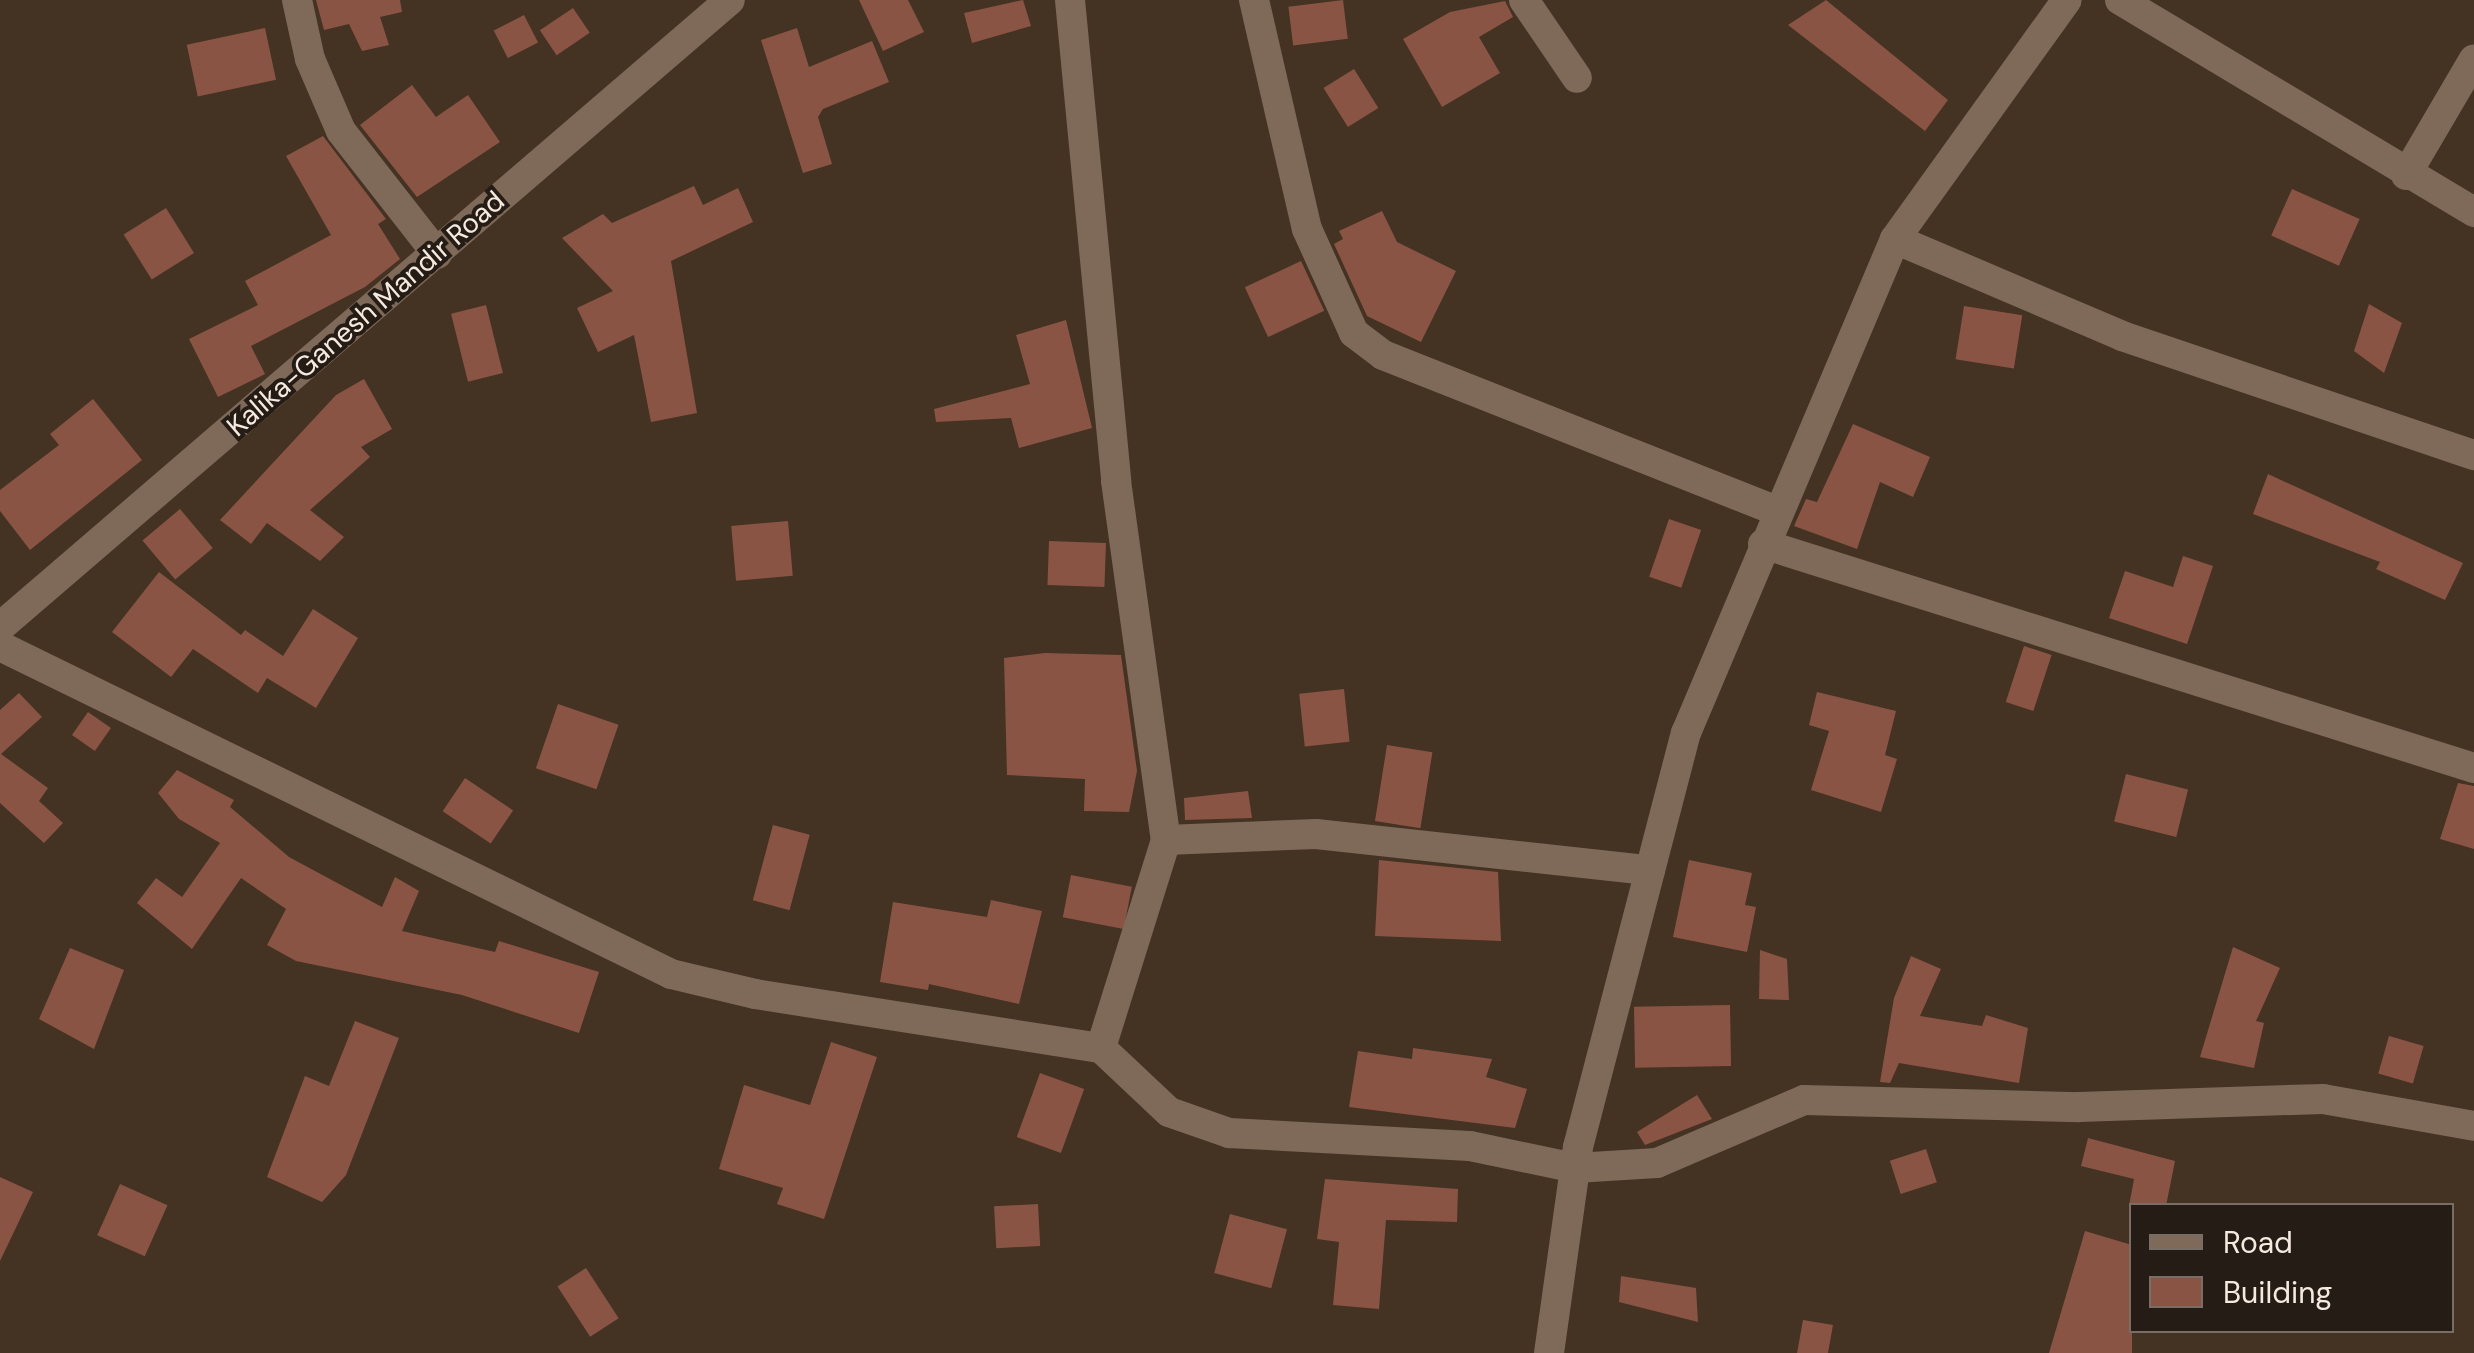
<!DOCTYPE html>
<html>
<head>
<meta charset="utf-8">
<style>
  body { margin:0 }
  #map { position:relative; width:2474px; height:1353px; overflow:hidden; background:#443223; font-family:"DM Sans",sans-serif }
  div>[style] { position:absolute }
  .building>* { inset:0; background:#8a5444; transform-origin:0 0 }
  .minor>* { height:30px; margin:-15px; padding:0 15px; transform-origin:15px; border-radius:15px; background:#7f6a59 }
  span { translate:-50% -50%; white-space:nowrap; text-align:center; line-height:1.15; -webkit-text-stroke:8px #241c15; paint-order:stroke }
  .street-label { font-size:28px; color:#f6eae0 }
  .legend { position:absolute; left:2129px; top:1203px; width:325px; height:130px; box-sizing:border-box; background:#241c15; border:2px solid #786e66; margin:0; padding:12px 18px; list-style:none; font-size:30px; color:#f6eae0 }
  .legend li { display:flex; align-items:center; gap:20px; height:50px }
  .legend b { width:50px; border:2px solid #786e66 }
</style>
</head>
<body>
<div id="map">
  <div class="building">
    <i style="clip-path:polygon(316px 0,400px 0,402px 12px,380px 17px,389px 45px,362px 51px,349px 24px,324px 30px)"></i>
    <i style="clip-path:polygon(859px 0,908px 0,924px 32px,883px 51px)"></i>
    <i style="clip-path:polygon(1023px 0,1031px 26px,972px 43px,964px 13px)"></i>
    <i style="left:1343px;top:0;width:39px;height:55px;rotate:83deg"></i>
    <i style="clip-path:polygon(1826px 0,1948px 100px,1925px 131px,1788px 25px)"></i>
    <i style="clip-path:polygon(1505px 1px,1513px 17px,1479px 37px,1500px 73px,1442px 107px,1403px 39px,1450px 12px)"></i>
    <i style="left:573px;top:8px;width:30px;height:40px;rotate:56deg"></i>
    <i style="left:524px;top:15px;width:31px;height:34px;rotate:63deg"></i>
    <i style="left:265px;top:28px;width:53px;height:80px;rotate:78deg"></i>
    <i style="clip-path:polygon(797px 28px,809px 67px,872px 41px,889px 82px,823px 109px,818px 117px,832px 164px,803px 173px,761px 40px)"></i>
    <i style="left:1354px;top:69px;width:46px;height:36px;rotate:58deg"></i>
    <i style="clip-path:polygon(412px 85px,436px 117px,468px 95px,500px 142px,417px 197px,360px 125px)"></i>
    <i style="clip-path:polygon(323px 136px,386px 219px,378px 224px,400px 259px,365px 287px,251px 346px,265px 374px,218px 397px,189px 339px,258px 305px,245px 281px,331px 235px,286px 156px)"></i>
    <i style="clip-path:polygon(694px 186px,703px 205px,738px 188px,753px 222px,671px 261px,697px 413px,651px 422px,634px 335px,598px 352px,577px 308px,613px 291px,562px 238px,603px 214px,612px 223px)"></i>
    <i style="left:2292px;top:189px;width:74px;height:51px;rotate:24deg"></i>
    <i style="left:166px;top:208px;width:53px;height:50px;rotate:58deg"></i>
    <i style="clip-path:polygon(1382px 211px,1397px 242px,1456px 271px,1421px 342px,1367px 316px,1334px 244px,1343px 239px,1339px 231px)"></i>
    <i style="left:1301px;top:261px;width:55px;height:62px;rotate:65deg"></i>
    <i style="clip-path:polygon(2369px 304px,2402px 323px,2384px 373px,2354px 351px)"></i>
    <i style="left:486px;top:305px;width:70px;height:36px;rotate:76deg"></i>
    <i style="left:1964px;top:306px;width:59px;height:54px;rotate:9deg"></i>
    <i style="clip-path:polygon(1066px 320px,1092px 428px,1019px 448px,1011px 418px,936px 422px,934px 409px,1030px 384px,1016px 335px)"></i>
    <i style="clip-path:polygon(364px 379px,392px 429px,361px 447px,370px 457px,310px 510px,344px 537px,320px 561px,267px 523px,251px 544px,220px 520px,336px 395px)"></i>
    <i style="clip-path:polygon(93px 399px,142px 460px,30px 550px,0 511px,0 490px,59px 445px,50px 434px)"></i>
    <i style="clip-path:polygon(1853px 424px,1930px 457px,1913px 497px,1880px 482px,1857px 549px,1794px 526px,1806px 499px,1817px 502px)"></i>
    <i style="clip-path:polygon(2268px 474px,2463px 563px,2445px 600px,2376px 569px,2380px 562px,2253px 514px)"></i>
    <i style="left:180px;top:509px;width:51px;height:49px;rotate:50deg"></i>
    <i style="left:1669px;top:519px;width:34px;height:61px;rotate:19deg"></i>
    <i style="left:788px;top:521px;width:55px;height:57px;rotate:85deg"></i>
    <i style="left:1049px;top:541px;width:57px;height:44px;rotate:2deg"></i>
    <i style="clip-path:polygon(2183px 556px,2213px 566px,2187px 644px,2109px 618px,2125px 571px,2173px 587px)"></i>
    <i style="clip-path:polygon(159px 572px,241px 635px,245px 630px,283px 656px,313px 609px,358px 638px,316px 708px,267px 678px,258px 693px,193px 649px,171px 677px,112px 632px)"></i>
    <i style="left:2024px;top:646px;width:29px;height:59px;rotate:18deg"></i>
    <i style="clip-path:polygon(1045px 653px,1121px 655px,1137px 771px,1129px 812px,1084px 811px,1085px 779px,1007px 775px,1004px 658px)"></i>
    <i style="left:1344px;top:689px;width:53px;height:45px;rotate:84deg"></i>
    <i style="clip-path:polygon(1817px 692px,1896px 711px,1885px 755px,1897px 759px,1881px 812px,1811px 790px,1829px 731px,1809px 725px)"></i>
    <i style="clip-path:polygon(19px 693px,42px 717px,1px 754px,48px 788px,39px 801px,63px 823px,44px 843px,0 803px,0 710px)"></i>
    <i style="left:558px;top:704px;width:64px;height:68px;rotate:19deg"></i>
    <i style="left:88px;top:712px;width:28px;height:28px;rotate:35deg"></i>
    <i style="left:1387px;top:745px;width:46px;height:77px;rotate:9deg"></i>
    <i style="clip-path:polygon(177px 770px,234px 800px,230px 807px,289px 857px,382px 907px,395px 877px,419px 891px,402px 931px,495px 952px,499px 941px,599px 972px,579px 1033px,462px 995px,296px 961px,267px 945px,286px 909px,241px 878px,192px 949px,137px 903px,156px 878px,182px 897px,220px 843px,179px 819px,158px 793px)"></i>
    <i style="left:2126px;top:774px;width:64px;height:49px;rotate:14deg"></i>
    <i style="left:465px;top:778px;width:58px;height:40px;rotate:34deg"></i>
    <i style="clip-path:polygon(2458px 783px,2474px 786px,2474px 849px,2440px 839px)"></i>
    <i style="clip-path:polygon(1248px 791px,1252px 818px,1185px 820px,1184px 798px)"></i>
    <i style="left:773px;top:825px;width:38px;height:78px;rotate:15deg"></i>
    <i style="clip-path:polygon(1379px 860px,1498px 872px,1501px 941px,1375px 936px)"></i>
    <i style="clip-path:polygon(1689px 860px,1752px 873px,1745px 905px,1756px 907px,1747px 952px,1673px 937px)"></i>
    <i style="left:1071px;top:875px;width:62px;height:43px;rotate:11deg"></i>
    <i style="clip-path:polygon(991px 900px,1042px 911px,1019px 1004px,929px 984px,928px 990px,880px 982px,893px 902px,987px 917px)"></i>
    <i style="clip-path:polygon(2233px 947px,2280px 968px,2256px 1021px,2264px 1023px,2254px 1068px,2200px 1057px)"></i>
    <i style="clip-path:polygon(70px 948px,124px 970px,94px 1049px,39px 1019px)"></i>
    <i style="clip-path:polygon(1760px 950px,1787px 959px,1789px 1000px,1759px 999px)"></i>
    <i style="clip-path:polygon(1911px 956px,1941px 969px,1920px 1016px,1982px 1026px,1986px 1015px,2028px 1028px,2019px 1083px,1899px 1063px,1890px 1083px,1880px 1082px,1894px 998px)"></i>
    <i style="left:1730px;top:1005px;width:61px;height:96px;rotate:89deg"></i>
    <i style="clip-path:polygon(355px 1021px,399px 1038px,346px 1175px,322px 1202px,267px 1177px,305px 1076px,329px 1086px)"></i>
    <i style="left:2389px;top:1036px;width:36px;height:39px;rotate:16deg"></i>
    <i style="clip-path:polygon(831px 1042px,877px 1057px,824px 1219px,777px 1204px,783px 1188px,719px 1169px,744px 1085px,810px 1105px)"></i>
    <i style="clip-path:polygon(1413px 1048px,1492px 1059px,1486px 1077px,1527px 1089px,1515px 1128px,1349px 1107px,1358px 1051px,1412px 1059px)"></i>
    <i style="left:1040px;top:1073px;width:47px;height:68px;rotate:20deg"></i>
    <i style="clip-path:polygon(1697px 1095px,1712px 1119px,1645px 1145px,1637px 1132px)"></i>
    <i style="clip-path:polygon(2088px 1138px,2175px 1161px,2166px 1206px,2129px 1206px,2134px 1179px,2081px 1166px)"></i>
    <i style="left:1926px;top:1149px;width:35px;height:38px;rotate:72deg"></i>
    <i style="clip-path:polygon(0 1177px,33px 1192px,0 1261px)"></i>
    <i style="clip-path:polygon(1325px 1179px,1458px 1189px,1457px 1222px,1386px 1220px,1379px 1309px,1333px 1305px,1339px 1242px,1317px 1239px)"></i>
    <i style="left:120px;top:1184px;width:52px;height:56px;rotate:24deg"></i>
    <i style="left:1038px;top:1204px;width:42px;height:44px;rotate:87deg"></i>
    <i style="left:1230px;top:1214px;width:59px;height:61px;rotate:15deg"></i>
    <i style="clip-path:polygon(2085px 1231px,2132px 1245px,2132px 1353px,2049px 1353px)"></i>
    <i style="left:586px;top:1268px;width:60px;height:34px;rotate:57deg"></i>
    <i style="clip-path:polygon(1621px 1276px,1696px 1288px,1698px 1322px,1619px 1302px)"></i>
    <i style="clip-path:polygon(1803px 1320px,1833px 1325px,1828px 1353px,1797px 1353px)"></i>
  </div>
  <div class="minor">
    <i style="left:297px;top:0;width:60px;rotate:77.6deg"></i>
    <i style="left:310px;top:59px;width:78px;rotate:66.7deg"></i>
    <i style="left:341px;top:131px;width:156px;rotate:52deg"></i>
    <i style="left:1070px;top:0;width:483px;rotate:84.5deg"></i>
    <i style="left:1116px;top:481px;width:362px;rotate:82.1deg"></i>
    <i style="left:1166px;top:840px;width:218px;rotate:107.4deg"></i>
    <i style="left:1254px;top:0;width:235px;rotate:77deg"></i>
    <i style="left:1307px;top:229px;width:114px;rotate:65.7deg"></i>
    <i style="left:1354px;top:333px;width:36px;rotate:37deg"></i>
    <i style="left:1383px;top:355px;width:424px;rotate:21.6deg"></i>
    <i style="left:1524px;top:0;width:94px;rotate:55.8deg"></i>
    <i style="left:2120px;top:0;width:413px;rotate:30.9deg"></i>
    <i style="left:2406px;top:175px;width:134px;rotate:-59.6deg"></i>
    <i style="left:1895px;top:239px;width:247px;rotate:23.1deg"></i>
    <i style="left:2122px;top:336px;width:372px;rotate:18.7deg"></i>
    <i style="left:1763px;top:544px;width:745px;rotate:17.49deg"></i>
    <i style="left:0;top:627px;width:962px;rotate:-40.66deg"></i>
    <i style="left:0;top:646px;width:747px;rotate:26.05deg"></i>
    <i style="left:671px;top:974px;width:86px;rotate:13.4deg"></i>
    <i style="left:755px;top:994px;width:350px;rotate:8.9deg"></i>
    <i style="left:1101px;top:1048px;width:93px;rotate:43.3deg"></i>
    <i style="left:1169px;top:1112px;width:64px;rotate:19.3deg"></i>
    <i style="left:1229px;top:1133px;width:241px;rotate:3.1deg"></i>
    <i style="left:1470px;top:1146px;width:107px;rotate:11.8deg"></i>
    <i style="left:1575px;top:1168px;width:82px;rotate:-3.5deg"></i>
    <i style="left:1657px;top:1163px;width:160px;rotate:-23.2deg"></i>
    <i style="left:1804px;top:1100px;width:275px;rotate:1.5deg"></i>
    <i style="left:2079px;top:1107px;width:244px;rotate:-1.9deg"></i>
    <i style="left:2323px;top:1099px;width:153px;rotate:10.1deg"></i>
    <i style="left:1166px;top:840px;width:150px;rotate:-2.3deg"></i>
    <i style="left:1316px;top:834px;width:336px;rotate:6.2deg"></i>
    <i style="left:1549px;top:1353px;width:208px;rotate:-82deg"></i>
    <i style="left:1578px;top:1147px;width:428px;rotate:-75.4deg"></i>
    <i style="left:1686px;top:733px;width:536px;rotate:-67.07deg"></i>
    <i style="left:1895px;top:239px;width:294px;rotate:-54.3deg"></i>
  </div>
  <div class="street-label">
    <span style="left:366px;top:314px;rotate:-41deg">Kalika-Ganesh Mandir Road</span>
  </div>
  <ul class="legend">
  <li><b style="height:12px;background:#7f6a59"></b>Road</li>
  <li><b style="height:28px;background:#8a5444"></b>Building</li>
  </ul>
</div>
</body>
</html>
